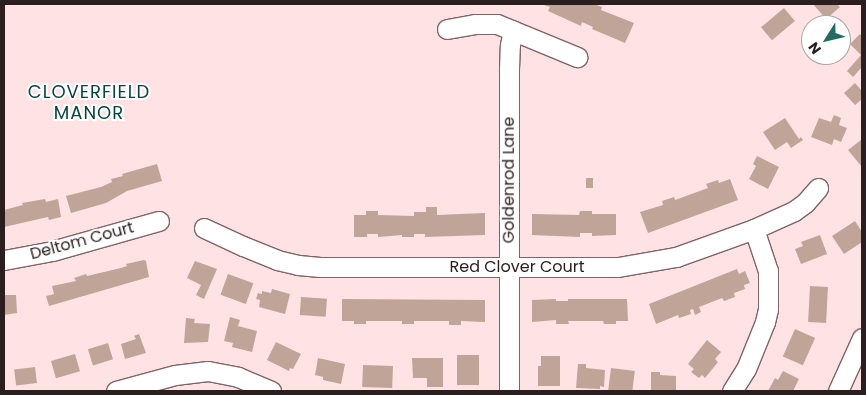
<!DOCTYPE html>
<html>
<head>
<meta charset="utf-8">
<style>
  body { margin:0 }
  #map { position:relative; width:866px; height:395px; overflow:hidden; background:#fee2e4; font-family:Poppins,sans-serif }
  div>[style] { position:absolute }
  .building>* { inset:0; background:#c0a497; transform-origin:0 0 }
  .roads { filter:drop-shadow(1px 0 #816365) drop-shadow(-1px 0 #816365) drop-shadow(0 1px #816365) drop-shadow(0 -1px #816365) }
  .minor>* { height:19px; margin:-9.5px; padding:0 9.5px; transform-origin:9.5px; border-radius:9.5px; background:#fff }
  span { translate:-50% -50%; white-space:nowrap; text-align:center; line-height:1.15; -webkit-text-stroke:4px #fff; paint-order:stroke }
  .street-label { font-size:16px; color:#2a1e1f }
  .neighbourhood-label { font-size:18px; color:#04453e; letter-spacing:1px }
  .frame { position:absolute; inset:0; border:5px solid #2a1e1f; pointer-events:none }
  .north { position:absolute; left:801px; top:15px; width:50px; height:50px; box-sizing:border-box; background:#fff; border:1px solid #aaa5a5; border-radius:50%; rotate:234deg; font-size:14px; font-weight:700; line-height:20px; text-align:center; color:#2a1e1f }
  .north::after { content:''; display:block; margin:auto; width:18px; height:22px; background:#236b63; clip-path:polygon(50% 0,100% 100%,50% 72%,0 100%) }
</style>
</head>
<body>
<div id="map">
  <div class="building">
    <i style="clip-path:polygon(541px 4px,594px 4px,602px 7px,601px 10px,634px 23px,625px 43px,592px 29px,593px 27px,582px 22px,581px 26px,548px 11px,550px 7px)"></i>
    <i style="clip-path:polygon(813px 4px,837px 4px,840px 7px,826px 19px)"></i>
    <i style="left:784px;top:8px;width:17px;height:30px;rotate:50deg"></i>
    <i style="clip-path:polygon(860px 34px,862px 36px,862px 67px,853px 77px,847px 71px,861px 55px,850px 44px)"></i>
    <i style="clip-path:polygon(855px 83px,862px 91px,862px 101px,861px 100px,855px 105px,844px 93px)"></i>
    <i style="clip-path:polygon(834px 115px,841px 118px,839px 125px,847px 128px,841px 142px,834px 139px,832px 145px,811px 137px,819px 118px,831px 122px)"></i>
    <i style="clip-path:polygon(785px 118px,799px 139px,801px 137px,803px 140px,791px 148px,787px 142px,775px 150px,763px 132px)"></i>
    <i style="clip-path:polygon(861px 140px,862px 141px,862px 167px,848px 150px)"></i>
    <i style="clip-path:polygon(757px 156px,779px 167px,768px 189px,749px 179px,756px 166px,753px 164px)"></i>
    <i style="clip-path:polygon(157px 164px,162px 181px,127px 191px,106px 203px,71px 213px,66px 196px,101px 187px,112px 182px,111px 179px,123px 176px,122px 174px)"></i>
    <i style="left:586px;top:178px;width:7px;height:10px"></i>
    <i style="clip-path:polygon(730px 179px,738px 200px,648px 233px,640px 212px,663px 205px,662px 201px,674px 197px,675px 200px,708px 188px,706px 184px,718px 180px,719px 183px)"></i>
    <i style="clip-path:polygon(45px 199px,46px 202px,58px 199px,61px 217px,49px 220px,48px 217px,4px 227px,4px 210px,23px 205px,22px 203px)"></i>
    <i style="clip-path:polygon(426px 207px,437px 207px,437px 215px,485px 213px,485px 235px,425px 237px,425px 234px,414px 234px,414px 237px,402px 237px,402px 235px,378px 237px,378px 234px,367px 234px,367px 237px,354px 237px,354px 215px,366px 215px,366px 211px,378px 211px,378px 215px,414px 216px,414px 212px,426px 212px)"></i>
    <i style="clip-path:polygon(580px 211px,592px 211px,592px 214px,616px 214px,616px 235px,592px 236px,592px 233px,580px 233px,580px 237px,532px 235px,532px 214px,579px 215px)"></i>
    <i style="clip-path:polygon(855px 221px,862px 232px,862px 242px,844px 254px,832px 236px)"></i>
    <i style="clip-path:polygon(820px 235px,827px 254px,801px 264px,795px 249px,803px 246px,801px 242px)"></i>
    <i style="clip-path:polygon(144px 260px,146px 261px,149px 277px,49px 306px,46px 296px,54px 294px,52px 286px,76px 281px,74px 278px,86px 274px,87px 276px,121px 268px,127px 266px,126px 264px)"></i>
    <i style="clip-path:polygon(195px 261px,217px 269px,204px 299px,196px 295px,201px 285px,187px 278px)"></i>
    <i style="clip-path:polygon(737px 269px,739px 274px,745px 271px,750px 283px,744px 285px,745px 289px,734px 293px,735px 297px,724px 301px,722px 298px,699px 307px,701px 312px,695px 315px,693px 309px,690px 310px,691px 314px,679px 318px,678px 315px,656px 324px,649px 304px)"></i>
    <i style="left:228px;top:274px;width:27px;height:22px;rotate:20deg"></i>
    <i style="left:810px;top:286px;width:18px;height:36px;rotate:3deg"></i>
    <i style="clip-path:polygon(272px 289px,290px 294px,285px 314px,259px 307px,260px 300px,256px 299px,258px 293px,262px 294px,262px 291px,271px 293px)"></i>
    <i style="clip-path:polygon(4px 295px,16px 295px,17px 313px,4px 315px)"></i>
    <i style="left:301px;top:297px;width:26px;height:18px;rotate:4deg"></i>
    <i style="clip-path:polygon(342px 299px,485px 300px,485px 322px,461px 321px,461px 325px,449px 325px,449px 321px,414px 321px,414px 324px,402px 324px,402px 321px,366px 321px,366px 324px,354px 324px,354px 321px,342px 321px)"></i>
    <i style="clip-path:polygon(556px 299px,556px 301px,568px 301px,568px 299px,627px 299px,628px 321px,616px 321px,616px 324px,604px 324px,603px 321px,568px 321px,569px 324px,556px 324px,556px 320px,532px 322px,532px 300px)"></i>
    <i style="clip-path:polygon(230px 317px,240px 320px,238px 326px,257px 331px,252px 352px,232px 347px,233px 343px,224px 341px)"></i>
    <i style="clip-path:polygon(186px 318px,195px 319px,194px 323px,210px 324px,208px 342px,184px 343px)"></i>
    <i style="left:795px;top:329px;width:22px;height:30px;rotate:24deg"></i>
    <i style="clip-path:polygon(139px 334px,146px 353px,125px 359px,121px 344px,136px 339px,134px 336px)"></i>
    <i style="clip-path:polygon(707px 340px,721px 352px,715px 359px,718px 362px,705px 378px,702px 375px,699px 378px,691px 372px,694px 369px,688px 364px)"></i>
    <i style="clip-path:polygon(276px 342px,301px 354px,293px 369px,290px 368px,289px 371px,267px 360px)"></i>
    <i style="left:108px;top:343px;width:17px;height:21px;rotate:73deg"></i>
    <i style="left:75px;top:354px;width:18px;height:25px;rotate:74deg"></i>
    <i style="left:457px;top:355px;width:22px;height:30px"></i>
    <i style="clip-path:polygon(541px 356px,560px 356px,560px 386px,538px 386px,538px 366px,541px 366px)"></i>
    <i style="clip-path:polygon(318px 358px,345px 364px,341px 384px,323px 380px,323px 377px,315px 375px)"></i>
    <i style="clip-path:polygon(412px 358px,443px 358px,443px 387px,427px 387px,427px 378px,413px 378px)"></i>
    <i style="clip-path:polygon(578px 364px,586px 364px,586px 368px,605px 370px,604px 387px,600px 386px,600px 389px,576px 388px)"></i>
    <i style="left:363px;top:365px;width:30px;height:22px;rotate:2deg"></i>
    <i style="left:35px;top:367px;width:16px;height:21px;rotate:83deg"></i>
    <i style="left:611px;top:368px;width:24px;height:23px;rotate:7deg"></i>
    <i style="clip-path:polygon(783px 371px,799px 379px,793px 391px,768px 391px,775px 378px,778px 380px)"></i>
    <i style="clip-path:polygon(651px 372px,660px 372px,660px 375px,676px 376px,676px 391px,651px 391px)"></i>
  </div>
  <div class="roads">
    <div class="minor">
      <i style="left:447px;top:29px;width:28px;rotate:-10deg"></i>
      <i style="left:475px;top:24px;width:22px"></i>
      <i style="left:497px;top:24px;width:87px;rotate:22.4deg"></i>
      <i style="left:204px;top:228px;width:43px;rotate:24.8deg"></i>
      <i style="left:243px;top:246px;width:37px;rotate:22deg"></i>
      <i style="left:277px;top:260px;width:22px;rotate:13deg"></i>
      <i style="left:298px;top:265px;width:22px;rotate:5deg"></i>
      <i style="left:320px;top:267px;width:298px"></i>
      <i style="left:618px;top:267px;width:59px;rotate:-9.8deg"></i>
      <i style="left:676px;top:257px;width:83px;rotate:-19.7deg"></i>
      <i style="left:754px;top:229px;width:44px;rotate:-24.2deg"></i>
      <i style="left:794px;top:211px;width:14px;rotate:-36deg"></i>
      <i style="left:805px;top:203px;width:20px;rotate:-49deg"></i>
      <i style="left:4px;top:260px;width:49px;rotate:-10.6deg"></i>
      <i style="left:52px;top:251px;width:111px;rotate:-15.7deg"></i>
      <i style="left:116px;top:391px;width:61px;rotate:-15.2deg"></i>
      <i style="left:175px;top:375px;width:33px;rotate:-7deg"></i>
      <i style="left:208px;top:371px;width:31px;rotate:11deg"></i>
      <i style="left:238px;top:377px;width:36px;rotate:23deg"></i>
      <i style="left:509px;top:391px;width:322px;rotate:-90deg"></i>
      <i style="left:509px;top:69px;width:24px;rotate:-88deg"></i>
      <i style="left:510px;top:45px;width:15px;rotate:-79deg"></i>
      <i style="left:732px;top:391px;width:26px;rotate:-58deg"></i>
      <i style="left:746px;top:369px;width:51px;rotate:-68deg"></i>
      <i style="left:765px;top:322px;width:13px;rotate:-77deg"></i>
      <i style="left:768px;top:309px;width:38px;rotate:-90deg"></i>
      <i style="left:768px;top:271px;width:44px;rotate:-108.4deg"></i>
      <i style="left:838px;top:391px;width:58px;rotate:-65.6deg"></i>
    </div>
  </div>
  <div class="street-label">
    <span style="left:509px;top:180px;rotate:-90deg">Goldenrod Lane</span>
    <span style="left:82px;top:241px;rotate:-15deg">Deltom Court</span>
    <span style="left:517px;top:267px">Red Clover Court</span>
  </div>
  <div class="neighbourhood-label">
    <span style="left:89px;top:103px">CLOVERFIELD<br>MANOR</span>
  </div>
  <div class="frame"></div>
  <div class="north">N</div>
</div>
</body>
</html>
